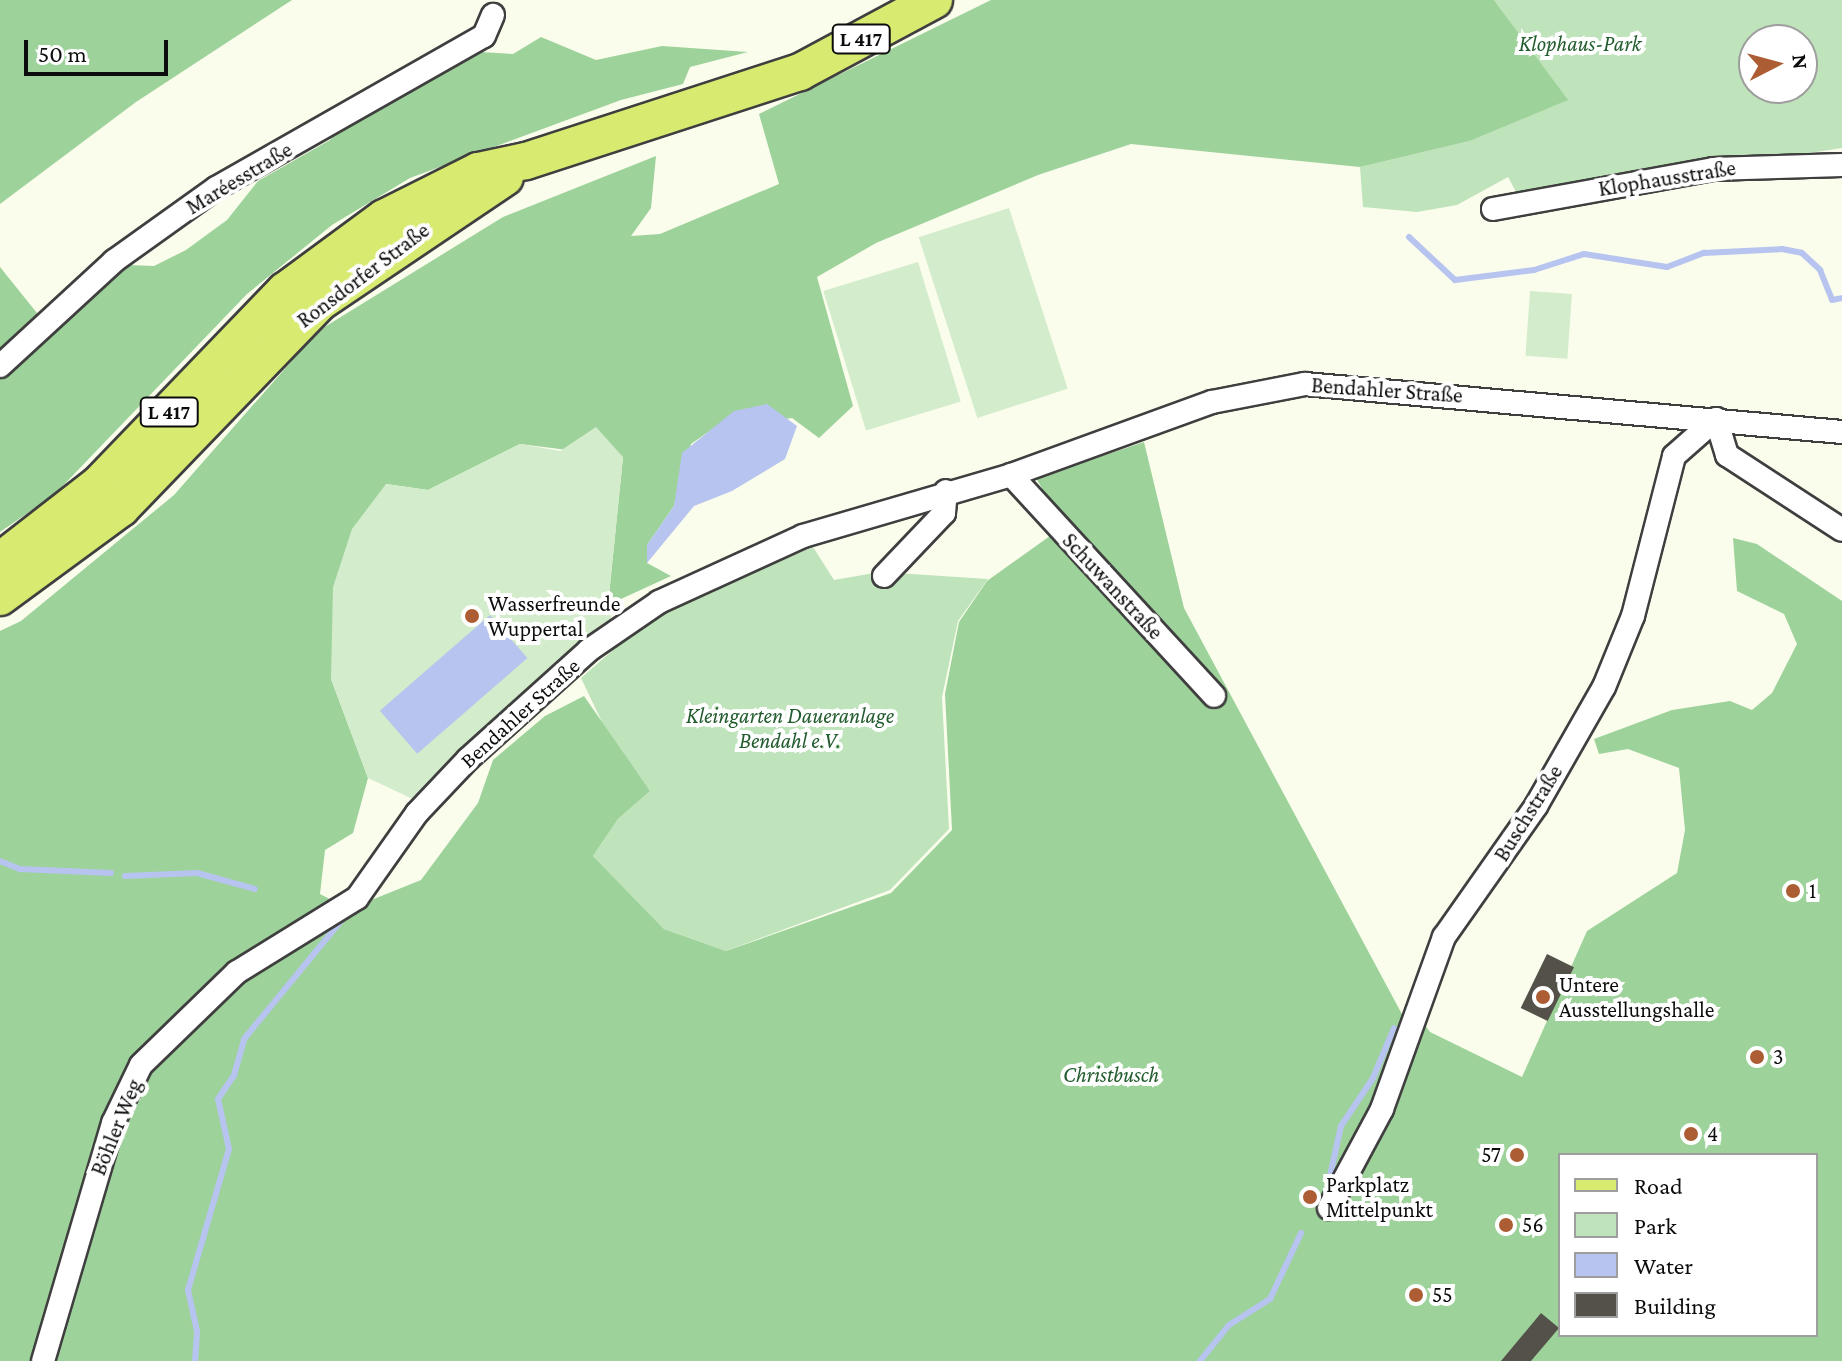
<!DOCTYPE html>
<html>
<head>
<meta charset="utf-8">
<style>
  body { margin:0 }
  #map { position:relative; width:1842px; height:1361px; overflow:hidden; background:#fafdec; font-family:"Crimson Pro",serif }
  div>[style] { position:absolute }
  .green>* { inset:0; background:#bfe3ba }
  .forest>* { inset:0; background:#9ed29b }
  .pitch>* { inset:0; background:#d3eccb; transform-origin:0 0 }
  .water>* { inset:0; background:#b6c4ef; transform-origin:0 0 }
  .stream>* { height:6px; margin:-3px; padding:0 3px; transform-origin:3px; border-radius:3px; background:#b6c4ef }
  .building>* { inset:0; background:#535149; transform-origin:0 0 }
  .roads { filter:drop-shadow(2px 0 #3f3f3f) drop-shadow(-2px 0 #3f3f3f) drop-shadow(0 2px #3f3f3f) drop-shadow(0 -2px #3f3f3f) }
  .street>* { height:22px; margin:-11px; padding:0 11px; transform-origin:11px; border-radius:11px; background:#fff }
  .primary>* { height:36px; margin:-18px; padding:0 18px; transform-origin:18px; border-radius:18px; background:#d8ea70 }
  .dots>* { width:22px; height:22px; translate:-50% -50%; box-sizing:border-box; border:4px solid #fff; border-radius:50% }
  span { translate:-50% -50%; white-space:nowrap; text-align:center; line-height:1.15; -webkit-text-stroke:8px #fff; paint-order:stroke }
  .shield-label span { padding:2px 6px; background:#fff; border:2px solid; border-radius:6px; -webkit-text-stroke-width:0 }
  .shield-label { font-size:20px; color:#0c0c0c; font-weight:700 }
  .park-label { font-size:22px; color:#235c2e; font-style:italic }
  .street-label { font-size:22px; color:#0c0c0c }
  .poi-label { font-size:22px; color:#0c0c0c }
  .left { translate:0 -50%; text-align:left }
  .right { translate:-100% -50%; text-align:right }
  .legend { position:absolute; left:1558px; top:1153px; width:260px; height:184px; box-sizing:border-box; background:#fff; border:2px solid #9e9e9e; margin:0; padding:10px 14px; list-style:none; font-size:24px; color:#0c0c0c }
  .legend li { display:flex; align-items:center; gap:16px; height:40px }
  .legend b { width:40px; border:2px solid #9e9e9e }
  .north { position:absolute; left:1738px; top:24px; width:80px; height:80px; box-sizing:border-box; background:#fff; border:2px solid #9e9e9e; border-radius:50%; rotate:84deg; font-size:22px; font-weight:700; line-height:32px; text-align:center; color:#0c0c0c }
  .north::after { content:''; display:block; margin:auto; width:28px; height:36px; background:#ac5d33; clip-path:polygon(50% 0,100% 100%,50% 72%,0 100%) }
  .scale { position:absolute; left:24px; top:40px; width:144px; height:36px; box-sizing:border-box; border:4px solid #0c0c0c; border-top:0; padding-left:10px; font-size:24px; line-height:28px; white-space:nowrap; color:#0c0c0c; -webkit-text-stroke:6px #fff; paint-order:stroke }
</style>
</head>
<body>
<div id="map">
  <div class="green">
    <i style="clip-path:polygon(evenodd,1494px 0,1842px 0,1842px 148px,1519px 197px,1508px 177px,1457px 205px,1417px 212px,1363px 207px,1360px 167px,1470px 141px,1567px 100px,1494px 0,1754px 40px,1802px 40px,1802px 88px,1754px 88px,1754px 40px)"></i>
    <i style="clip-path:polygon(813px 547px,834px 580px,880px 572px,988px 579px,958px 621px,942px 697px,949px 829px,890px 890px,726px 951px,664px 929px,593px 856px,618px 819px,650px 791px,612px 743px,581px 678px,651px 617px)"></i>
  </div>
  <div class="forest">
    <i style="clip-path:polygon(0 0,292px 0,136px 102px,0 204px)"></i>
    <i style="clip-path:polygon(evenodd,991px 0,1494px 0,1568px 100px,1470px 141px,1360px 167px,1131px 144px,1038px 175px,876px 243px,817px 277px,853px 406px,819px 438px,792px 418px,711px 430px,691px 444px,674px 506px,647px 545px,647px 563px,671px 576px,608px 605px,623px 457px,520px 444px,428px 490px,386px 484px,331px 679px,368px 778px,353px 833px,325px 850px,320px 894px,349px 909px,421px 880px,478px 803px,493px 760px,545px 716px,584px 696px,650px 791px,618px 819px,593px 856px,664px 929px,726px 951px,891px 893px,952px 830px,945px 694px,959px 622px,987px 581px,1064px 526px,1036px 478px,1144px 442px,1184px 608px,1404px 1018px,1416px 1013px,1430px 1032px,1522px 1077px,1587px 931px,1677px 873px,1685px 830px,1679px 768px,1628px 749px,1599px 754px,1594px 739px,1672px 710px,1730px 701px,1752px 710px,1772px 693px,1797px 644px,1784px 614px,1737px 591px,1733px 538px,1757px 544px,1842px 601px,1842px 1361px,0 1361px,0 631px,21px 621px,174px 495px,318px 331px,503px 217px,656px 156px,651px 208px,631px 236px,660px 234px,779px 184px,759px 114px,991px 0,1560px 1155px,1816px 1155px,1816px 1335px,1560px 1335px,1560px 1155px)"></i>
    <i style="clip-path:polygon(541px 37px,596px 60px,662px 46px,748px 52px,690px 67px,683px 84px,621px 100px,410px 178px,332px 225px,247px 294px,54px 495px,0 532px,0 267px,49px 328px,129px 265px,154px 266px,186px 250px,227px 220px,258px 181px,330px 140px,351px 114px,480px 52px,513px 54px)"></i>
  </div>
  <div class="pitch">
    <i style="left:1009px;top:208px;width:190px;height:95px;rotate:72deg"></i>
    <i style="left:918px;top:262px;width:146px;height:99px;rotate:73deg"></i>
    <i style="left:1530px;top:291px;width:42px;height:65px;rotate:4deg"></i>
    <i style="clip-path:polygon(596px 427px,623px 457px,608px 605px,614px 628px,415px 800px,368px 778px,331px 679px,333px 587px,352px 529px,386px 484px,428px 490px,520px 444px,560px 451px)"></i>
  </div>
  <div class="water">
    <i style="clip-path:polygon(767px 404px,797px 426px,785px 459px,732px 491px,694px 506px,647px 563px,647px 545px,674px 506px,682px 453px,734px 411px)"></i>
    <i style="left:490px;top:615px;width:57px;height:146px;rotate:49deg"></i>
  </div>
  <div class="stream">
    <i style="left:1409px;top:237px;width:63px;rotate:43.1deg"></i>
    <i style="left:1455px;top:280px;width:80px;rotate:-7.2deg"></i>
    <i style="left:1534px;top:270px;width:52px;rotate:-17.7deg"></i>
    <i style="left:1584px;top:254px;width:84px;rotate:8.9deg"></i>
    <i style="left:1667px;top:267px;width:40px;rotate:-21deg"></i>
    <i style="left:1704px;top:253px;width:78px;rotate:-2.9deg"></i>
    <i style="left:1782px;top:249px;width:20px;rotate:11deg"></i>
    <i style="left:1802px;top:253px;width:25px;rotate:43deg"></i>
    <i style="left:1820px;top:270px;width:32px;rotate:68deg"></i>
    <i style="left:1832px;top:300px;width:10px;rotate:-11deg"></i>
    <i style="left:0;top:861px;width:22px;rotate:22deg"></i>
    <i style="left:20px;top:869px;width:91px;rotate:2.5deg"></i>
    <i style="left:125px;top:876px;width:72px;rotate:-2.4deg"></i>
    <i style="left:197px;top:873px;width:60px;rotate:15.4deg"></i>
    <i style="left:1328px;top:1185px;width:60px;rotate:-77.6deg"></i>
    <i style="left:1341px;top:1126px;width:58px;rotate:-56.3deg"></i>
    <i style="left:1373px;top:1078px;width:54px;rotate:-67.2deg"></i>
    <i style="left:195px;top:1361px;width:30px;rotate:-86deg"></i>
    <i style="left:197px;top:1331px;width:42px;rotate:-102.4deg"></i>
    <i style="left:188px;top:1290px;width:147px;rotate:-73.8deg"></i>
    <i style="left:229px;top:1149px;width:51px;rotate:-102.4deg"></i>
    <i style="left:218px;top:1099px;width:29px;rotate:-56deg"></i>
    <i style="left:234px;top:1075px;width:37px;rotate:-74deg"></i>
    <i style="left:244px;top:1039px;width:153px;rotate:-50.6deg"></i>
    <i style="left:1200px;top:1361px;width:46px;rotate:-51.1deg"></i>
    <i style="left:1229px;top:1325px;width:49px;rotate:-32.4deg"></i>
    <i style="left:1270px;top:1299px;width:73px;rotate:-64.8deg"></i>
  </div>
  <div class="building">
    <i style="left:1547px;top:954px;width:30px;height:60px;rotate:26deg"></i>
    <i style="clip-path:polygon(1541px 1313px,1559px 1328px,1531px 1361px,1501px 1361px)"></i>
  </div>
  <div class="roads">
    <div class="street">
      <i style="left:1493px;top:209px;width:224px;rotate:-10.3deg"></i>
      <i style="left:1713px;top:169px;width:129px;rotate:-1.8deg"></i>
      <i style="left:0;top:366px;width:155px;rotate:-42.6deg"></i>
      <i style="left:114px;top:261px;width:125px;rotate:-35.6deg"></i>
      <i style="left:216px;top:188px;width:308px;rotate:-29.6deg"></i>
      <i style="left:484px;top:36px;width:23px;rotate:-67deg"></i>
      <i style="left:1716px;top:419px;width:38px;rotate:73deg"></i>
      <i style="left:1727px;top:455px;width:137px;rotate:33.1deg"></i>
      <i style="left:1011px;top:475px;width:300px;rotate:47.4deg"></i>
      <i style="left:884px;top:576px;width:87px;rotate:-46.4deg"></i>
      <i style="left:944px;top:513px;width:22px;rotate:-85deg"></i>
      <i style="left:1329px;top:1208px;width:112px;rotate:-61.8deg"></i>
      <i style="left:1382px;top:1109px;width:183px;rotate:-70.2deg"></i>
      <i style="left:1444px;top:937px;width:160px;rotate:-54.9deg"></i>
      <i style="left:1536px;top:806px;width:137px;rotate:-60.3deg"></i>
      <i style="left:1604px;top:687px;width:77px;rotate:-67.8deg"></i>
      <i style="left:1633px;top:616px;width:165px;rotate:-75.6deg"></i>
      <i style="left:1674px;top:456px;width:56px;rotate:-41.4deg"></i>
      <i style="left:43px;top:1361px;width:248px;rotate:-73.6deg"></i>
      <i style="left:113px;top:1123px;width:64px;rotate:-64.2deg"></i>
      <i style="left:141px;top:1065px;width:134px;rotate:-44.1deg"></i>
      <i style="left:237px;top:972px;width:141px;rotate:-31.7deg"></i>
      <i style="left:357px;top:898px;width:104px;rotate:-54.8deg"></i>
      <i style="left:417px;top:813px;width:74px;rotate:-46.6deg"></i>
      <i style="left:468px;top:759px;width:163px;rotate:-42deg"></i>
      <i style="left:589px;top:650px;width:85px;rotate:-34.4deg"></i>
      <i style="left:659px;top:602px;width:158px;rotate:-24.6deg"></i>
      <i style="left:803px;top:536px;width:217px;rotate:-16.3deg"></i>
      <i style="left:1011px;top:475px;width:214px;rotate:-20deg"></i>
      <i style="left:1212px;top:402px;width:95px;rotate:-11deg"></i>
      <i style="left:1305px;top:384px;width:539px;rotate:5.11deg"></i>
    </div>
    <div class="primary">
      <i style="left:0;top:561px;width:125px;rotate:-37.9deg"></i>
      <i style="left:99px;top:484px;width:268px;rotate:-46.1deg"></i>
      <i style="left:285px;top:291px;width:123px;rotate:-36.4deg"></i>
      <i style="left:384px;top:218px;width:105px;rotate:-26.6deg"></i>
      <i style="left:478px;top:171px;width:49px;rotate:-11.8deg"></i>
      <i style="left:526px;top:161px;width:288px;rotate:-18deg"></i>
      <i style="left:800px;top:72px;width:152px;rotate:-28.2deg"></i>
      <i style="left:0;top:597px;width:150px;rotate:-36.3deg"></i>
      <i style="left:121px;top:508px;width:286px;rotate:-46deg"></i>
      <i style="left:320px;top:302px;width:223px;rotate:-34deg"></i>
    </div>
  </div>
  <div class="dots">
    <i style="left:472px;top:616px;background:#ac5d33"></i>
    <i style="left:1793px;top:891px;background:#ac5d33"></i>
    <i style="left:1543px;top:997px;background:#ac5d33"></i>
    <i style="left:1757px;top:1057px;background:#ac5d33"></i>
    <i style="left:1691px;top:1134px;background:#ac5d33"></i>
    <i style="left:1517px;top:1155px;background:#ac5d33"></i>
    <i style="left:1310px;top:1197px;background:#ac5d33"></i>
    <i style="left:1506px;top:1225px;background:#ac5d33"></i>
    <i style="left:1416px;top:1295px;background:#ac5d33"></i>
  </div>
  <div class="shield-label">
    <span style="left:861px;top:39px">L 417</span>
    <span style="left:169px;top:412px">L 417</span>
  </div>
  <div class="park-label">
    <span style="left:1580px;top:44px">Klophaus-Park</span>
    <span style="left:790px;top:728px">Kleingarten Daueranlage<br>Bendahl e.V.</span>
    <span style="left:1111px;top:1075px">Christbusch</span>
  </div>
  <div class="street-label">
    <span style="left:239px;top:178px;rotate:-31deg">Maréesstraße</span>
    <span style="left:1667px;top:178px;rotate:-9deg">Klophausstraße</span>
    <span style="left:363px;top:275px;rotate:-37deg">Ronsdorfer Straße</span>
    <span style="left:1387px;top:390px;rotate:4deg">Bendahler Straße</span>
    <span style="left:1113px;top:586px;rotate:47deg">Schuwanstraße</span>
    <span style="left:520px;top:713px;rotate:-42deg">Bendahler Straße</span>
    <span style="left:1528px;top:813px;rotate:-58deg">Buschstraße</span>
    <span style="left:116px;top:1127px;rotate:-68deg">Böhler Weg</span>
  </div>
  <div class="poi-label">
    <span class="left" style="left:488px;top:616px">Wasserfreunde<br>Wuppertal</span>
    <span class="left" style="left:1809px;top:891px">1</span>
    <span class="left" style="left:1559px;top:997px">Untere<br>Ausstellungshalle</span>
    <span class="left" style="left:1773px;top:1057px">3</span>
    <span class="left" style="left:1707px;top:1134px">4</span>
    <span class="right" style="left:1501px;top:1155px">57</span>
    <span class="left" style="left:1326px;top:1197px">Parkplatz<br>Mittelpunkt</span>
    <span class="left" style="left:1522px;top:1225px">56</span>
    <span class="left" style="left:1432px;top:1295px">55</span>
  </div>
  <ul class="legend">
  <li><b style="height:10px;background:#d8ea70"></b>Road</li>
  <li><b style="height:22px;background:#bfe3ba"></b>Park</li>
  <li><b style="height:22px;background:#b6c4ef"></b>Water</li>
  <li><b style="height:22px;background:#535149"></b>Building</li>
  </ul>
  <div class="north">N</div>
  <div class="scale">50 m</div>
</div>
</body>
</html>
